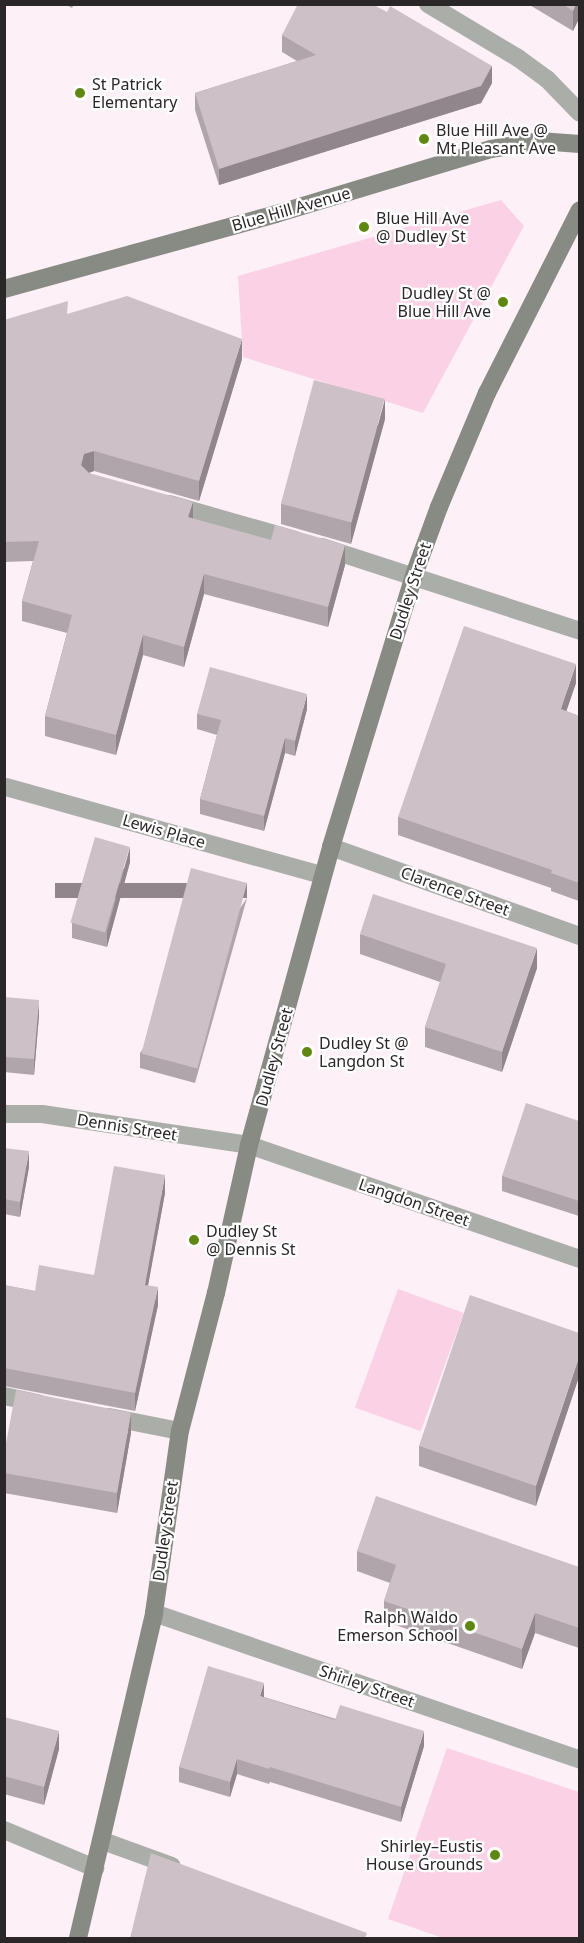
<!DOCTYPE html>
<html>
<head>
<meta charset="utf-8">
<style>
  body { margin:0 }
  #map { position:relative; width:584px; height:1943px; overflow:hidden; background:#fdf0f6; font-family:"Noto Sans",sans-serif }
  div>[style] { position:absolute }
  .green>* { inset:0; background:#fbd1e5; transform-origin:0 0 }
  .minor>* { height:18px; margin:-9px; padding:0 9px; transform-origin:9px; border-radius:9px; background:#abada8 }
  .secondary>* { height:18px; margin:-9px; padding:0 9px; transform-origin:9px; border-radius:9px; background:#888b84 }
  .wall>* { inset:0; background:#b0a5aa }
  .shaded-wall>* { inset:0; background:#90868b; transform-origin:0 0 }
  .building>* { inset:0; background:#cdc0c6; transform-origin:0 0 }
  .dots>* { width:16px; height:16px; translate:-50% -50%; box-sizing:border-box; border:3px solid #fff; border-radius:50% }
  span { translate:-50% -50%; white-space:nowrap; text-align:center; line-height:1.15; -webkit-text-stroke:4.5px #fff; paint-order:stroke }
  .poi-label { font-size:16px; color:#2b2628 }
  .left { translate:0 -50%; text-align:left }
  .right { translate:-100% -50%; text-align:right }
  .street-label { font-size:16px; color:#2b2628 }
  .frame { position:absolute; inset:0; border:6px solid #2b2628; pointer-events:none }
</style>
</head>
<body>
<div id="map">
  <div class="green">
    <i style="clip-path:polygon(501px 200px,524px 226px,423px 413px,243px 357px,238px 276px)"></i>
    <i style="left:398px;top:1289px;width:70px;height:126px;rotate:20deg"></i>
    <i style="clip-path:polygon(447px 1748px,579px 1792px,579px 1938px,443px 1938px,388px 1919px)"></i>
  </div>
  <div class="minor">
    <i style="left:428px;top:4px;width:105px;rotate:31deg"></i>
    <i style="left:518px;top:58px;width:36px;rotate:36deg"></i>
    <i style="left:547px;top:79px;width:47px;rotate:45.9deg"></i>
    <i style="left:169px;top:504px;width:131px;rotate:15.9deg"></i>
    <i style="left:322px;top:547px;width:271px;rotate:18deg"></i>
    <i style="left:6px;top:787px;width:328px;rotate:15.6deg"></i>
    <i style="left:331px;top:847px;width:264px;rotate:19.7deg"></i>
    <i style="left:4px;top:1114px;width:38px"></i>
    <i style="left:42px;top:1114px;width:209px;rotate:8.5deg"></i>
    <i style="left:249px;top:1145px;width:350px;rotate:19deg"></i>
    <i style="left:4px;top:1396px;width:35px;rotate:12deg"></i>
    <i style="left:109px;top:1417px;width:72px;rotate:11.2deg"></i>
    <i style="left:154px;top:1613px;width:451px;rotate:19deg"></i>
    <i style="left:4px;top:1830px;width:99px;rotate:22.7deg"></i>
    <i style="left:103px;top:1841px;width:73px;rotate:19.9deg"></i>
  </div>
  <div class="secondary">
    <i style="left:4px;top:289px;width:282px;rotate:-15.4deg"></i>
    <i style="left:276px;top:214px;width:225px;rotate:-16.8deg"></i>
    <i style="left:491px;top:149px;width:49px;rotate:-9.5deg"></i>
    <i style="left:539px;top:141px;width:41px;rotate:4.2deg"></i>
    <i style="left:78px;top:1938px;width:334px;rotate:-76.8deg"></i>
    <i style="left:154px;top:1613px;width:184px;rotate:-81.9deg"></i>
    <i style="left:180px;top:1431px;width:143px;rotate:-75.4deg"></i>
    <i style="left:216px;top:1293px;width:152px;rotate:-77.4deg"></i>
    <i style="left:249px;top:1145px;width:309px;rotate:-74.6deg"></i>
    <i style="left:331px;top:847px;width:284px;rotate:-73deg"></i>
    <i style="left:414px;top:575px;width:72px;rotate:-69.8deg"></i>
    <i style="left:439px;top:507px;width:124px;rotate:-67.2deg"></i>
    <i style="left:487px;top:393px;width:205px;rotate:-63.1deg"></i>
  </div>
  <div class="wall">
    <i style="clip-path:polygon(65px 4px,74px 4px,72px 8px)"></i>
    <i style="clip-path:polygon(528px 4px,579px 4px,573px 31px)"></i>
    <i style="clip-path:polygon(282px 35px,492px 83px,481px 103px,219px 185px,195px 110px,195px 93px,297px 61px,282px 52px)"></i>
    <i style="clip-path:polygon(68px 314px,242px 359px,199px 501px,94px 471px,89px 473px,193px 518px,345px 565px,328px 627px,204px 594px,184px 667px,143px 655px,116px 755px,45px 736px,45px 716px,67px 633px,22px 621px,22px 601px,33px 561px,4px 562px,4px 320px)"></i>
    <i style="clip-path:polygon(385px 419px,351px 544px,281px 524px,281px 504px)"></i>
    <i style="clip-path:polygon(576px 683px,566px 711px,579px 716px,579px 901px,551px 891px,551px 888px,398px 835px,398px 817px)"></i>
    <i style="clip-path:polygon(307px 709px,295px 756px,285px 753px,264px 831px,200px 814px,200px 799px,217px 735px,197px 729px,197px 714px)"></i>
    <i style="clip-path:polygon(130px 862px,107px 947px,72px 938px,72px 923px)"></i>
    <i style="clip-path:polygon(247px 898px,195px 1083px,140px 1068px,140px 1053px)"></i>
    <i style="clip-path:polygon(360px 934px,537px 968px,502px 1072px,425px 1047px,425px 1027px,440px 982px,360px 954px)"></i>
    <i style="clip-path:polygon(4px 997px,39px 1015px,34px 1075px,4px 1072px)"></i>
    <i style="clip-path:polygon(579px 1121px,579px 1216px,502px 1191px,502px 1176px)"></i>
    <i style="clip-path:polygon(4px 1148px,29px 1167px,20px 1217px,4px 1214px)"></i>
    <i style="clip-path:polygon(165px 1193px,148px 1285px,158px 1305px,135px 1411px,4px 1386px,4px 1285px,35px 1291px,94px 1275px)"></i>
    <i style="clip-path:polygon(579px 1333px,536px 1506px,419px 1466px,419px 1446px)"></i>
    <i style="clip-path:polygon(131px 1433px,117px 1513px,4px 1493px,4px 1454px)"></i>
    <i style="clip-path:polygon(357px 1551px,579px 1567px,579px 1648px,535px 1633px,522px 1669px,384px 1621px,384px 1601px,390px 1583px,357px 1571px)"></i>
    <i style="clip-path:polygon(264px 1697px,424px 1746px,401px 1822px,270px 1782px,269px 1784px,237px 1774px,230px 1797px,179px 1782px,179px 1767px)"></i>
    <i style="clip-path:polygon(4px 1717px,59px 1749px,44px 1805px,4px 1794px)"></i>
  </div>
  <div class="shaded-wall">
    <i style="clip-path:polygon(576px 4px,579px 4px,579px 19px,573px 31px,573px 11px)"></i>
    <i style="clip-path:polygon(492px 66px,492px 83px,481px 103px,219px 185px,219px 169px)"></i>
    <i style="clip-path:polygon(242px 339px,242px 359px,199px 501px,199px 481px)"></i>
    <i style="clip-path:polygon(385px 399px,385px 419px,351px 544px,351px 524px)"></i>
    <i style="clip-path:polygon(94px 451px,94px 471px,84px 474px,81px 465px,84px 454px)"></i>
    <i style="clip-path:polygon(193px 502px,193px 522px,188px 517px)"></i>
    <i style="clip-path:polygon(345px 545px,345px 565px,328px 627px,328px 607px)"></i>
    <i style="clip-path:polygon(204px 574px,204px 594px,184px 667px,184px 647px)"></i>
    <i style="clip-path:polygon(143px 635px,143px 655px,116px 755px,116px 735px)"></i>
    <i style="clip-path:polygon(576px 664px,576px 683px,561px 727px,561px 709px)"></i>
    <i style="clip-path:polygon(307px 694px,307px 709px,295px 756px,295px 741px)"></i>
    <i style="clip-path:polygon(285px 738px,285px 753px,264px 831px,264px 816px)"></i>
    <i style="clip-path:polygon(130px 847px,130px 862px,107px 947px,107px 932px)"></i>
    <i style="left:247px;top:883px;width:15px;height:192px;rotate:90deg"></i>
    <i style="clip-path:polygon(537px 948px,537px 968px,502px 1072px,502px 1052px)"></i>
    <i style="clip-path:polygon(39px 1000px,39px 1015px,34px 1075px,34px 1059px)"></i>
    <i style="clip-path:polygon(29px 1151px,29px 1167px,20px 1217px,20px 1202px)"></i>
    <i style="clip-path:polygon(165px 1175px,165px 1193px,145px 1302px,145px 1285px)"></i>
    <i style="clip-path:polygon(158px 1287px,158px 1305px,135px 1411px,135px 1393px)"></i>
    <i style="clip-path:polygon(579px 1357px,579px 1377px,536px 1506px,536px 1486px)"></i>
    <i style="clip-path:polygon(131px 1413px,131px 1433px,117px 1513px,117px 1493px)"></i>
    <i style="clip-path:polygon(535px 1613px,535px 1633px,522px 1669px,522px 1649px)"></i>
    <i style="clip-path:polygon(264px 1683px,264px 1698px,260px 1696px)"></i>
    <i style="clip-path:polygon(59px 1731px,59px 1749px,44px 1805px,44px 1787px)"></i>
    <i style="clip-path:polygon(424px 1731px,424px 1746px,401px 1822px,401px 1807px)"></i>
    <i style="clip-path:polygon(237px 1759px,237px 1774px,230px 1797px,230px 1782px)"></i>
  </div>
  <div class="building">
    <i style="clip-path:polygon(298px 4px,372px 4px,387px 12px,390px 6px,492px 66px,481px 86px,219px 169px,195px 93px,316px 55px,282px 35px)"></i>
    <i style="clip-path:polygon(562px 4px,576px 4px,573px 11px)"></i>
    <i style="clip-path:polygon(127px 296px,242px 339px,199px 481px,94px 451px,84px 454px,81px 465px,89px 473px,193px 502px,188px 517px,271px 540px,275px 525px,345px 545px,328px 607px,204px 574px,184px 647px,143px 635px,116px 735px,45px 716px,72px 615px,22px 601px,39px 541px,4px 542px,4px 320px,68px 301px,67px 314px)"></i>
    <i style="left:314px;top:380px;width:73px;height:128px;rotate:15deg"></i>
    <i style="clip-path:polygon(464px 626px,576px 664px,561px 709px,579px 716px,579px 883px,551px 873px,552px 870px,398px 817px)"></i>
    <i style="clip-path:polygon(210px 667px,307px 694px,295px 741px,285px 738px,264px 816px,200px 799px,221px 720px,197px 714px)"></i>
    <i style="left:95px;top:837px;width:36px;height:89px;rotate:16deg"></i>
    <i style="left:191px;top:868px;width:58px;height:192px;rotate:15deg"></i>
    <i style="clip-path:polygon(373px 894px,537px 948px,502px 1052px,425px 1027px,446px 964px,360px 934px)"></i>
    <i style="clip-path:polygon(4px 997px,39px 1000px,34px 1059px,4px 1057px)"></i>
    <i style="clip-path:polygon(526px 1103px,579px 1121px,579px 1201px,502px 1176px)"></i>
    <i style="clip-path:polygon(4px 1148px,29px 1151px,20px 1202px,4px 1199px)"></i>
    <i style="clip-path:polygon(114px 1166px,165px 1175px,145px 1285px,158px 1287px,135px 1393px,4px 1368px,4px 1285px,35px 1291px,39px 1265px,94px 1275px)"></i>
    <i style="clip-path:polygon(470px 1295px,579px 1333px,579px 1357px,536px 1486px,419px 1446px)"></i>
    <i style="clip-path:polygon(16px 1390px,131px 1413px,117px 1493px,4px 1473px,4px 1454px)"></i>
    <i style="clip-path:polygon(376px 1496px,579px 1567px,579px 1628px,535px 1613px,522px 1649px,384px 1601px,396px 1565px,357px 1551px)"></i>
    <i style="clip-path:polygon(208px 1666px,264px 1683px,260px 1696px,335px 1720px,340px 1705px,424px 1731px,401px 1807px,270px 1767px,269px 1769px,237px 1759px,230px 1782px,179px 1767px)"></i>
    <i style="clip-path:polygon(4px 1717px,59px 1731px,44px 1787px,4px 1776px)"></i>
    <i style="clip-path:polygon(151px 1853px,367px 1933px,365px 1938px,130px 1938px)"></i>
  </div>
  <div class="dots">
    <i style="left:80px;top:93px;background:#5f8813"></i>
    <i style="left:424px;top:139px;background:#5f8813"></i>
    <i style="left:364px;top:227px;background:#5f8813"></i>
    <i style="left:503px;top:302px;background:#5f8813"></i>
    <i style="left:307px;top:1052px;background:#5f8813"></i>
    <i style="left:194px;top:1240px;background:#5f8813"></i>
    <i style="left:470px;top:1626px;background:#5f8813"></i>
    <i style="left:495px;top:1855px;background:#5f8813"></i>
  </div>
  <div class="poi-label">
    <span class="left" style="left:92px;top:93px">St Patrick<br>Elementary</span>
    <span class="left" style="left:436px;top:139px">Blue Hill Ave @<br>Mt Pleasant Ave</span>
    <span class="left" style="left:376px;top:227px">Blue Hill Ave<br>@ Dudley St</span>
    <span class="right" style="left:491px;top:302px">Dudley St @<br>Blue Hill Ave</span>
    <span class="left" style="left:319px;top:1052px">Dudley St @<br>Langdon St</span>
    <span class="left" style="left:206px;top:1240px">Dudley St<br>@ Dennis St</span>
    <span class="right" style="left:458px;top:1626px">Ralph Waldo<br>Emerson School</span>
    <span class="right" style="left:483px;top:1855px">Shirley–Eustis<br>House Grounds</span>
  </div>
  <div class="street-label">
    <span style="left:291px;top:209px;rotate:-16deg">Blue Hill Avenue</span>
    <span style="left:410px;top:591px;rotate:-72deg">Dudley Street</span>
    <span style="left:164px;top:831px;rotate:16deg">Lewis Place</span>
    <span style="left:455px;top:891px;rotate:20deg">Clarence Street</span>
    <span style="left:274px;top:1057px;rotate:-75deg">Dudley Street</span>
    <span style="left:127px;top:1127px;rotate:9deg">Dennis Street</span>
    <span style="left:414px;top:1202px;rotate:19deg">Langdon Street</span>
    <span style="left:165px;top:1531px;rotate:-82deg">Dudley Street</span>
    <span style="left:367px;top:1686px;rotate:19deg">Shirley Street</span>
  </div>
  <div class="frame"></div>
</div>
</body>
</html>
